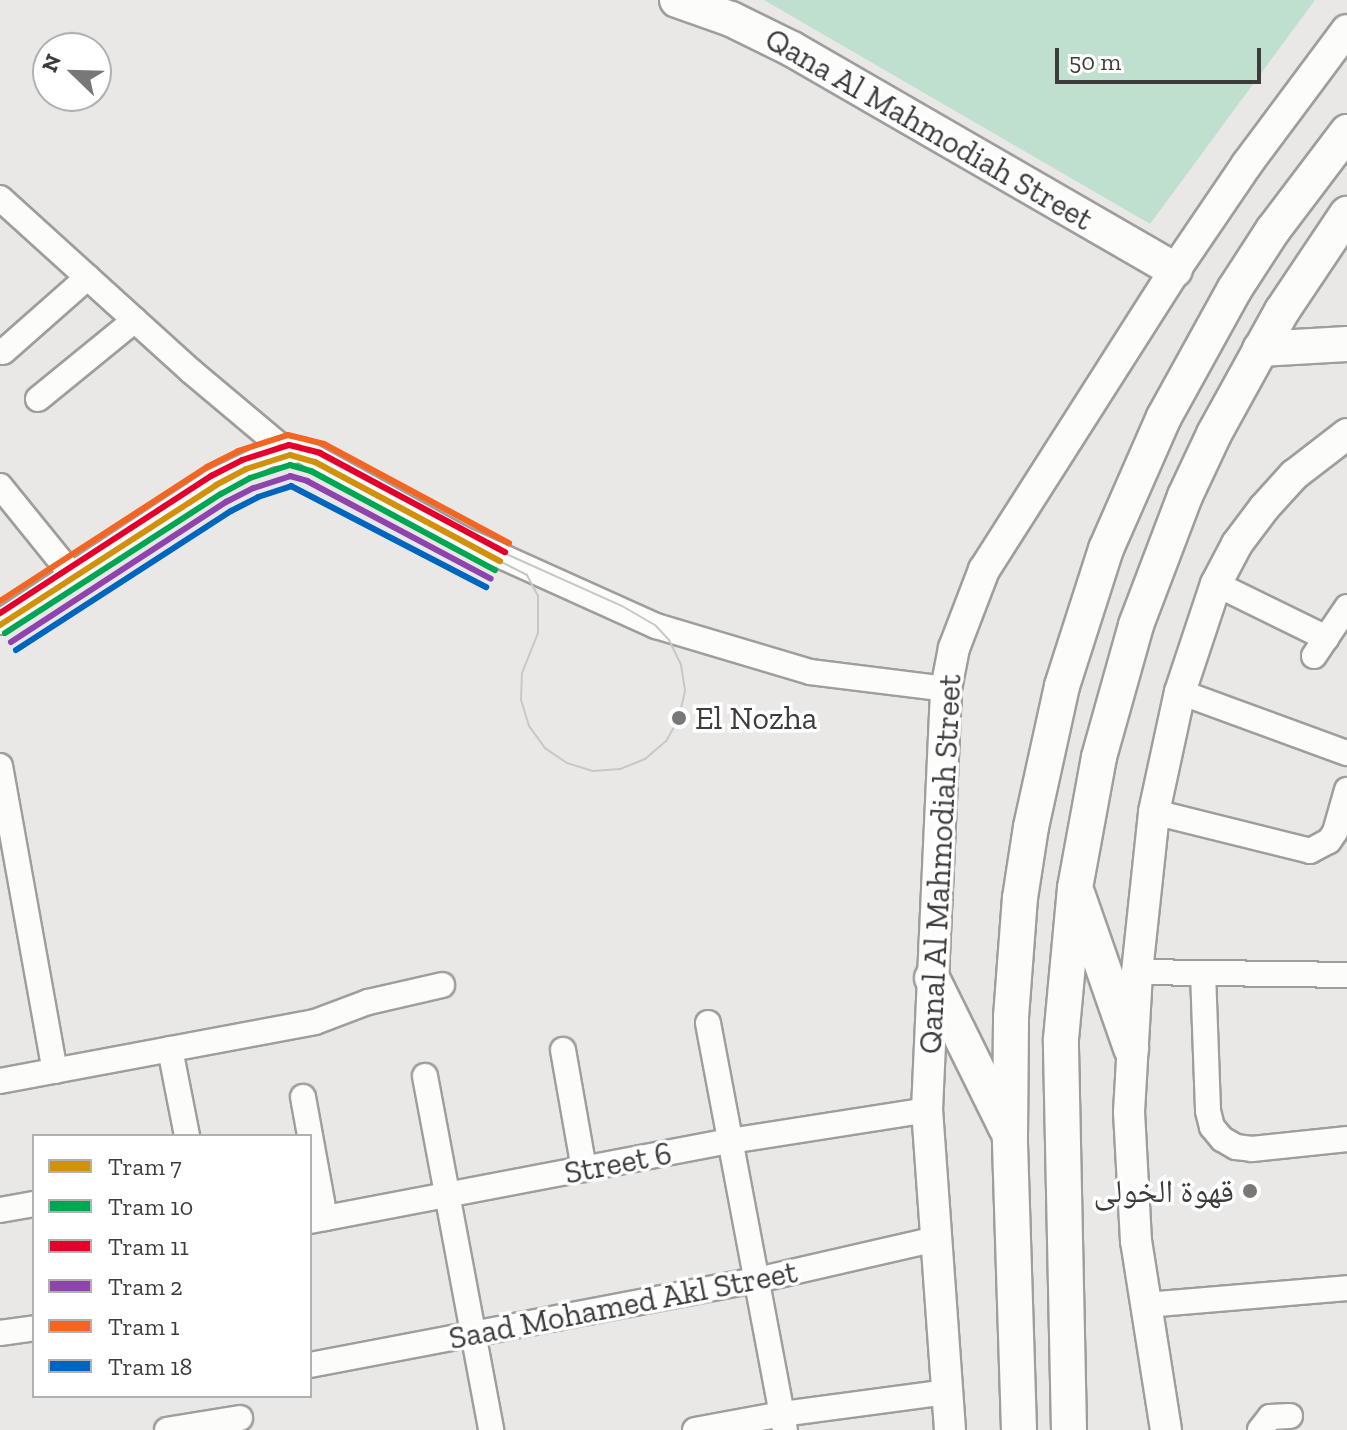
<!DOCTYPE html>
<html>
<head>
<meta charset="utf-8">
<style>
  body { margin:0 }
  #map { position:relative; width:1347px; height:1430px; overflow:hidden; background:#eae8e7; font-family:"Zilla Slab","Noto Naskh Arabic",serif }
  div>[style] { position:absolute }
  .green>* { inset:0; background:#c0e0cf }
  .roads { filter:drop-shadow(2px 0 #9f9e9d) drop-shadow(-2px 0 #9f9e9d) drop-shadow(0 2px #9f9e9d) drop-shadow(0 -2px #9f9e9d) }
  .minor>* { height:24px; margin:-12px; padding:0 12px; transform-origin:12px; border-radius:12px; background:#fcfcfb }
  .tertiary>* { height:30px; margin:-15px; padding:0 15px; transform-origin:15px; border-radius:15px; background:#fcfcfb }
  .secondary>* { height:34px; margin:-17px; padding:0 17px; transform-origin:17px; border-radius:17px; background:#fcfcfb }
  .tram>* { height:2px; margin:-1px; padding:0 1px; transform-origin:1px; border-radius:1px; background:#c8c7c7 }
  .tram-1>* { height:6px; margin:-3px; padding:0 3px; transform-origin:3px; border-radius:3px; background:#d2910c }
  .tram-2>* { height:6px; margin:-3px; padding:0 3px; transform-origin:3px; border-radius:3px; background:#00a651 }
  .tram-3>* { height:6px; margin:-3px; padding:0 3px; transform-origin:3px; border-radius:3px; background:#e4002b }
  .tram-4>* { height:6px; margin:-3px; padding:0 3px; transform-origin:3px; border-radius:3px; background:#8e44ad }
  .tram-5>* { height:6px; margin:-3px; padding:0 3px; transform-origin:3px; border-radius:3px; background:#f26522 }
  .tram-6>* { height:6px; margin:-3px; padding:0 3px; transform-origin:3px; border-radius:3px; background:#0065bd }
  .dots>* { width:22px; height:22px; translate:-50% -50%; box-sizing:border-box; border:4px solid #fff; border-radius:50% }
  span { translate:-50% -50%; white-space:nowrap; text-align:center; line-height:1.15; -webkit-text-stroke:7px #fff; paint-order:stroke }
  .street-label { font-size:32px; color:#3d3c3b }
  .poi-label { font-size:32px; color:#3d3c3b }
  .left { translate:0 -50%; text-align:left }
  .right { translate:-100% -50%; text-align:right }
  .legend { position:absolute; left:32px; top:1134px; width:280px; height:264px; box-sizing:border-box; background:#fff; border:2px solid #b1b1b1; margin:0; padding:10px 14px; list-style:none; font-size:24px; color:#3d3c3b }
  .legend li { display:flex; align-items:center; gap:16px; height:40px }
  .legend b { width:40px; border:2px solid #b1b1b1 }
  .north { position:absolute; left:32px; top:32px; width:80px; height:80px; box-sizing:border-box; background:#fff; border:2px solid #b1b1b1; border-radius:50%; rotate:293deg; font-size:22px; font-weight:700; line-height:32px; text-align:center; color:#3d3c3b }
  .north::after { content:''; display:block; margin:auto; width:28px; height:36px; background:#7a7877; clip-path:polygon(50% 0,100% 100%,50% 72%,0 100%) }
  .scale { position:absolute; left:1055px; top:48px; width:206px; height:36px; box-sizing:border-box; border:4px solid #3d3c3b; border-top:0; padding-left:10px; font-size:24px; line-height:28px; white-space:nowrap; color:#3d3c3b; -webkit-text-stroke:6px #fff; paint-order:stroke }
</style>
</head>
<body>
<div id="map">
  <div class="green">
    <i style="clip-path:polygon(764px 0,1315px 0,1150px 224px)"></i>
  </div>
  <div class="roads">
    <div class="minor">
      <i style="left:0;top:198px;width:259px;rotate:42.2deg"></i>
      <i style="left:192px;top:372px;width:121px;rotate:40deg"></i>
      <i style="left:3px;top:352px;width:113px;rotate:-41.4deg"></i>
      <i style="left:38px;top:399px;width:125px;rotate:-39.2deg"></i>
      <i style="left:0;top:486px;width:114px;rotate:51deg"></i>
      <i style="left:1216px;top:584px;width:123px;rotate:26.1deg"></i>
      <i style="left:0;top:622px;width:254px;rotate:-33.4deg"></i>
      <i style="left:212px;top:482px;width:62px;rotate:-25.7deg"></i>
      <i style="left:268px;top:455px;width:33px;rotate:-9deg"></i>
      <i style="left:301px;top:450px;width:183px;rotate:28.8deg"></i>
      <i style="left:461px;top:538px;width:214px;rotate:24.3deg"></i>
      <i style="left:656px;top:626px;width:161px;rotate:16.6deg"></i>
      <i style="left:810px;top:672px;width:137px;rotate:7.1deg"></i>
      <i style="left:1314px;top:656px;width:59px;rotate:-56deg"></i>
      <i style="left:1180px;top:692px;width:178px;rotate:20.1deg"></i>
      <i style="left:0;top:766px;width:310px;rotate:79.8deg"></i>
      <i style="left:1154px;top:812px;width:161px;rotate:14deg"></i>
      <i style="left:1310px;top:851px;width:21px;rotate:-28deg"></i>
      <i style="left:1329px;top:841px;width:11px;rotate:-56deg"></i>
      <i style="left:1335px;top:832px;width:44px;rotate:-74.1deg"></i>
      <i style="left:1137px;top:972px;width:210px;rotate:0.8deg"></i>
      <i style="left:1203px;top:973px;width:138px;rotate:87.9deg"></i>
      <i style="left:1208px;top:1111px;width:16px;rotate:76deg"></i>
      <i style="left:1212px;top:1127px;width:16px;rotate:50deg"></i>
      <i style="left:1222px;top:1139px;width:16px;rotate:30deg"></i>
      <i style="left:1236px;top:1147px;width:16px;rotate:7deg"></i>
      <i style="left:1252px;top:1149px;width:96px;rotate:-6deg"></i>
      <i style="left:708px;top:1023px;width:414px;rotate:79.3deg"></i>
      <i style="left:170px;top:1049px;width:89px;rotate:78.9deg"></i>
      <i style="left:563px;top:1050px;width:121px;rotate:80deg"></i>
      <i style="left:425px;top:1076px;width:360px;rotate:79.4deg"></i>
      <i style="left:0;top:1081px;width:320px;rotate:-10.6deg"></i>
      <i style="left:315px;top:1022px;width:57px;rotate:-20.7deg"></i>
      <i style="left:368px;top:1002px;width:76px;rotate:-12.9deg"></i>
      <i style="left:303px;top:1097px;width:123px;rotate:79.7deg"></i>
      <i style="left:0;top:1210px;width:35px;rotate:-10deg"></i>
      <i style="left:310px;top:1221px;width:428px;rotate:-10.8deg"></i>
      <i style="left:730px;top:1141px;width:199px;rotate:-8.9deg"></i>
      <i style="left:1146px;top:1305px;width:202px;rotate:-4.8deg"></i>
      <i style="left:0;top:1333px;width:34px;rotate:-8deg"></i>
      <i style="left:310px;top:1365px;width:455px;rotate:-10.8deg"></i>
      <i style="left:757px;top:1280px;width:184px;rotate:-12.9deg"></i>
      <i style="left:167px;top:1430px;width:74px;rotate:-9.3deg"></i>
      <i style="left:695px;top:1430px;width:88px;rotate:-10.4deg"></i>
      <i style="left:782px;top:1414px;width:165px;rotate:-7.6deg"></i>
      <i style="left:1260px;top:1430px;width:16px;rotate:-52deg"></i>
      <i style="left:1270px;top:1417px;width:20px;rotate:-3deg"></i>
    </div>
    <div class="tertiary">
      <i style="left:950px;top:1430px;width:321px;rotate:-94.1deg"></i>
      <i style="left:927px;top:1110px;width:421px;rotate:-87.4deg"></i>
      <i style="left:946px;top:689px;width:42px;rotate:-79deg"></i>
      <i style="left:954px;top:648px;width:84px;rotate:-69deg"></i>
      <i style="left:984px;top:570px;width:356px;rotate:-57.5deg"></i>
      <i style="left:1175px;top:270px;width:128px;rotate:-55.8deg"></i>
      <i style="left:1247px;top:164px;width:167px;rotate:-53.3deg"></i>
      <i style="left:1166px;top:1430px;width:191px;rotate:-99deg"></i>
      <i style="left:1136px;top:1241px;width:129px;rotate:-93.1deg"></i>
      <i style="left:1129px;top:1112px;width:140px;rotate:-86.7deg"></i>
      <i style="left:1137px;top:972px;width:161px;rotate:-83.9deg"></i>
      <i style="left:1154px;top:812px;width:123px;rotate:-77.8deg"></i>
      <i style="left:1180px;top:692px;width:114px;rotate:-71.6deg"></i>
      <i style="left:1216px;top:584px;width:45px;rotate:-62.3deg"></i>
      <i style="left:1237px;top:544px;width:45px;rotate:-53.1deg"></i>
      <i style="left:1264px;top:508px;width:45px;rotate:-47.7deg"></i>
      <i style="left:1294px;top:475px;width:67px;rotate:-37.7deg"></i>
    </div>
    <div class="secondary">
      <i style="left:677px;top:0;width:57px;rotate:19.4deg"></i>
      <i style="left:731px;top:19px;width:68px;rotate:26.2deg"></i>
      <i style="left:792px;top:49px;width:442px;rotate:30deg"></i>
      <i style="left:1260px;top:349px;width:87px;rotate:-3.3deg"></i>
      <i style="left:1078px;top:896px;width:161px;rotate:70.8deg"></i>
      <i style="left:932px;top:978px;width:167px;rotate:63.7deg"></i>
      <i style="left:1019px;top:1430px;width:294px;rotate:-91.8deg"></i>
      <i style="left:1010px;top:1136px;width:119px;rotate:-89.5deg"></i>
      <i style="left:1011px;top:1017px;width:119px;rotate:-85.7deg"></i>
      <i style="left:1020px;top:898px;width:72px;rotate:-81.2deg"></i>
      <i style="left:1031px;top:827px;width:144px;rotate:-77.6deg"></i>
      <i style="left:1062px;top:686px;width:144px;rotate:-72.2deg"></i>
      <i style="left:1106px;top:549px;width:144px;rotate:-66.3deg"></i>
      <i style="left:1164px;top:417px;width:145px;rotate:-61.1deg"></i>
      <i style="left:1234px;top:290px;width:72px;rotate:-57deg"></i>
      <i style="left:1273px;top:230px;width:123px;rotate:-52.9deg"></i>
      <i style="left:1069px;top:1430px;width:391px;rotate:-91.2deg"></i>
      <i style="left:1061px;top:1039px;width:152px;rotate:-84.7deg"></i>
      <i style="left:1075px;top:888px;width:133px;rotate:-79.6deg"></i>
      <i style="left:1099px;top:757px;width:137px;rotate:-74.3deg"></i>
      <i style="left:1136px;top:625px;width:138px;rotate:-69.2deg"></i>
      <i style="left:1185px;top:496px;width:68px;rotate:-64.9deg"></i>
      <i style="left:1214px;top:434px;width:141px;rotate:-61.1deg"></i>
      <i style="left:1282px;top:311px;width:117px;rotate:-56.2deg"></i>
    </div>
  </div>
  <div class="tram">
    <i style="left:0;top:616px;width:252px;rotate:-33.5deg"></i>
    <i style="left:210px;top:477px;width:77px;rotate:-24.6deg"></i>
    <i style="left:280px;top:445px;width:17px;rotate:-3deg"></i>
    <i style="left:297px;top:444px;width:234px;rotate:27.8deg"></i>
    <i style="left:504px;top:553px;width:129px;rotate:24.2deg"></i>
    <i style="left:622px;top:606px;width:39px;rotate:30deg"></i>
    <i style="left:656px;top:626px;width:19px;rotate:47deg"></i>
    <i style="left:669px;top:640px;width:28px;rotate:64deg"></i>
    <i style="left:681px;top:665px;width:26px;rotate:81deg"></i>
    <i style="left:685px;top:691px;width:28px;rotate:103deg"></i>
    <i style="left:679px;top:718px;width:26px;rotate:119deg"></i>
    <i style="left:666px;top:741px;width:28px;rotate:139deg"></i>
    <i style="left:645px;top:759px;width:27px;rotate:158deg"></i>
    <i style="left:620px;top:769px;width:27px;rotate:176deg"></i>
    <i style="left:593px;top:771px;width:27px;rotate:-163deg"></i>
    <i style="left:567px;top:763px;width:27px;rotate:-146deg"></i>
    <i style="left:545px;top:748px;width:27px;rotate:-126deg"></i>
    <i style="left:529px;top:726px;width:27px;rotate:-107deg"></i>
    <i style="left:521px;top:700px;width:27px;rotate:-88deg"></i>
    <i style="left:522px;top:673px;width:43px;rotate:-68.2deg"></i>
    <i style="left:538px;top:633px;width:37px;rotate:-90deg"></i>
    <i style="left:538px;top:596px;width:24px;rotate:-118deg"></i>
    <i style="left:527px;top:575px;width:30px;rotate:-153deg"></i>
  </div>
  <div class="tram-1">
    <i style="left:0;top:625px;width:257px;rotate:-32.9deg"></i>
    <i style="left:216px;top:485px;width:34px;rotate:-28deg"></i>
    <i style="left:246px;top:469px;width:46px;rotate:-17.7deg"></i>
    <i style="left:290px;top:455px;width:26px;rotate:16deg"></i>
    <i style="left:315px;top:462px;width:210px;rotate:28.2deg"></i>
  </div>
  <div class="tram-2">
    <i style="left:5px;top:633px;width:257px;rotate:-32.8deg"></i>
    <i style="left:221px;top:494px;width:33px;rotate:-29deg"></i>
    <i style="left:250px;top:478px;width:42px;rotate:-18deg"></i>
    <i style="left:290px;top:465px;width:22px;rotate:16deg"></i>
    <i style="left:311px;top:471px;width:209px;rotate:28.3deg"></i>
  </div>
  <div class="tram-3">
    <i style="left:0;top:613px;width:252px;rotate:-33deg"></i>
    <i style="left:211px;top:476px;width:35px;rotate:-27deg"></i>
    <i style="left:242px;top:460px;width:49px;rotate:-17.7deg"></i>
    <i style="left:289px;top:445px;width:32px;rotate:14deg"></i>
    <i style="left:320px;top:453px;width:210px;rotate:28.2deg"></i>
  </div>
  <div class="tram-4">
    <i style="left:11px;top:642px;width:257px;rotate:-33.1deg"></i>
    <i style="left:226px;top:502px;width:31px;rotate:-27deg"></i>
    <i style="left:254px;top:488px;width:38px;rotate:-18deg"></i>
    <i style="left:290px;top:476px;width:18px;rotate:16deg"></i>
    <i style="left:307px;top:481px;width:208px;rotate:28deg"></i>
  </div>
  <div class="tram-5">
    <i style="left:0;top:601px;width:247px;rotate:-32.9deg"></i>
    <i style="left:207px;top:467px;width:35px;rotate:-27deg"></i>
    <i style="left:238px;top:451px;width:52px;rotate:-17.7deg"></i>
    <i style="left:288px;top:435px;width:37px;rotate:14deg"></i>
    <i style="left:324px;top:444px;width:210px;rotate:28.2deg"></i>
  </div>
  <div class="tram-6">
    <i style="left:16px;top:650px;width:256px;rotate:-32.9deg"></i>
    <i style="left:231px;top:511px;width:30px;rotate:-27deg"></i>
    <i style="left:258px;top:497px;width:35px;rotate:-18deg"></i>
    <i style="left:291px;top:486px;width:220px;rotate:27.4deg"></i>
  </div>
  <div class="dots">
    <i style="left:679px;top:718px;background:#7a7877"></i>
    <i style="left:1250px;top:1191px;background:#7a7877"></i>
  </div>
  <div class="street-label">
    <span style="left:929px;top:129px;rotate:30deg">Qana Al Mahmodiah Street</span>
    <span style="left:940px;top:864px;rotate:-87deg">Qanal Al Mahmodiah Street</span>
    <span style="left:618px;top:1163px;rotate:-11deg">Street 6</span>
    <span style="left:623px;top:1305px;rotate:-11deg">Saad Mohamed Akl Street</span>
  </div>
  <div class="poi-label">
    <span class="left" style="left:695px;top:718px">El Nozha</span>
    <span class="right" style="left:1234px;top:1191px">قهوة الخولى</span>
  </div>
  <ul class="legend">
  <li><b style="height:10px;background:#d2910c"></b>Tram 7</li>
  <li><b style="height:10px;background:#00a651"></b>Tram 10</li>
  <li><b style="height:10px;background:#e4002b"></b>Tram 11</li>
  <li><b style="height:10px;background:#8e44ad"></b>Tram 2</li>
  <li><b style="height:10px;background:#f26522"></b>Tram 1</li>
  <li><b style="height:10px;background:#0065bd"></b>Tram 18</li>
  </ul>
  <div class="north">N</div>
  <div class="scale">50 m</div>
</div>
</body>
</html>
